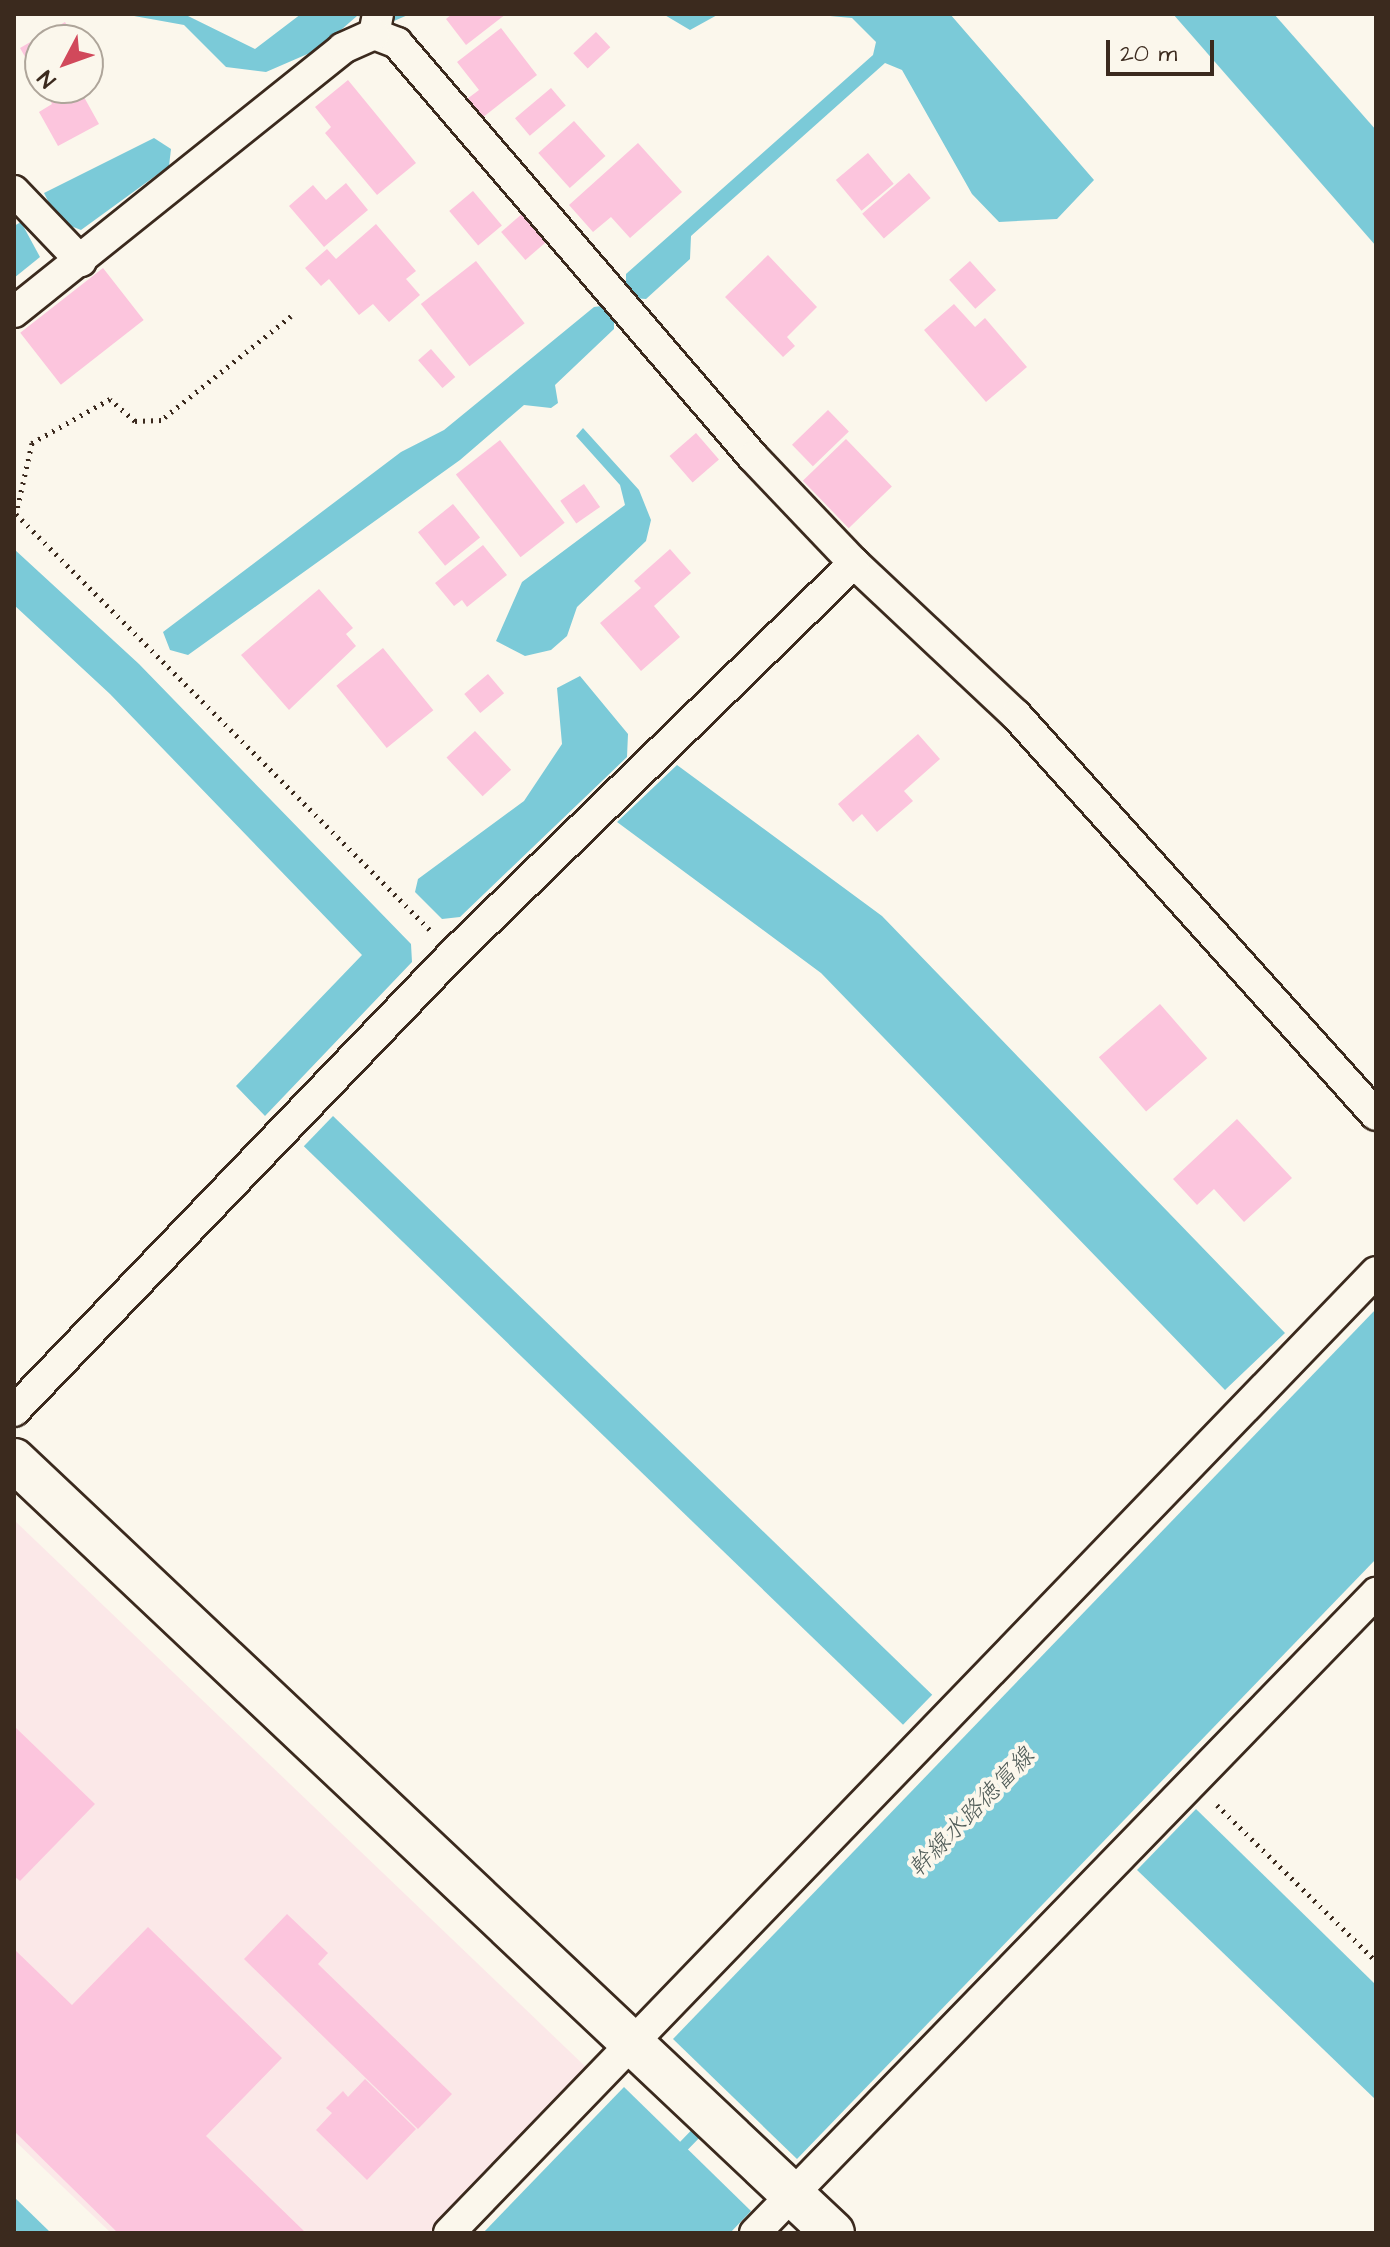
<!DOCTYPE html>
<html>
<head>
<meta charset="utf-8">
<style>
  body { margin:0 }
  #map { position:relative; width:1390px; height:2247px; overflow:hidden; background:#fbf7ec; font-family:"Architects Daughter","Klee One",sans-serif }
  div>[style] { position:absolute }
  .built>* { inset:0; background:#fbe8e8 }
  .water>* { inset:0; background:#7bcad8; transform-origin:0 0 }
  .stream>* { height:11px; margin:-5.5px; padding:0 5.5px; transform-origin:5.5px; border-radius:5.5px; background:#7bcad8 }
  .building>* { inset:0; background:#fcc5dd; transform-origin:0 0 }
  .path>* { height:5px; margin-top:-2.5px; transform-origin:0; background:repeating-linear-gradient(90deg,#3b2a1e 0 2px,transparent 0 8px) }
  .roads { filter:drop-shadow(2px 0 #3b2a1e) drop-shadow(-2px 0 #3b2a1e) drop-shadow(0 2px #3b2a1e) drop-shadow(0 -2px #3b2a1e) }
  .street>* { height:30px; margin:-15px; padding:0 15px; transform-origin:15px; border-radius:15px; background:#fbf7ec }
  .secondary>* { height:42px; margin:-21px; padding:0 21px; transform-origin:21px; border-radius:21px; background:#fbf7ec }
  span { translate:-50% -50%; white-space:nowrap; text-align:center; line-height:1.15; -webkit-text-stroke:8px #fbf7ec; paint-order:stroke }
  .water-label { font-size:24px; color:#4e5a56; font-style:italic }
  .frame { position:absolute; inset:0; border:16px solid #3b2a1e; pointer-events:none }
  .north { position:absolute; left:24px; top:24px; width:80px; height:80px; box-sizing:border-box; background:#fbf7ec; border:2px solid #aea59a; border-radius:50%; rotate:229deg; font-size:22px; font-weight:700; line-height:32px; text-align:center; color:#3b2a1e }
  .north::after { content:''; display:block; margin:auto; width:28px; height:36px; background:#d1495b; clip-path:polygon(50% 0,100% 100%,50% 72%,0 100%) }
  .scale { position:absolute; left:1106px; top:40px; width:108px; height:36px; box-sizing:border-box; border:4px solid #3b2a1e; border-top:0; padding-left:10px; font-size:24px; line-height:28px; white-space:nowrap; color:#3b2a1e; -webkit-text-stroke:6px #fbf7ec; paint-order:stroke }
</style>
</head>
<body>
<div id="map">
  <div class="built">
    <i style="clip-path:polygon(14px 1520px,589px 2070px,433px 2233px,111px 2233px,14px 2140px)"></i>
  </div>
  <div class="water">
    <i style="clip-path:polygon(123px 14px,188px 16px,255px 49px,301px 14px,410px 14px,394px 21px,357px 16px,319px 49px,266px 72px,226px 67px,184px 25px)"></i>
    <i style="clip-path:polygon(663px 14px,719px 14px,690px 30px)"></i>
    <i style="clip-path:polygon(808px 14px,950px 14px,1094px 180px,1057px 219px,999px 222px,972px 194px,902px 70px,885px 63px,691px 236px,690px 259px,646px 299px,632px 298px,614px 316px,614px 329px,555px 385px,558px 403px,551px 408px,524px 405px,460px 460px,188px 655px,170px 650px,163px 632px,401px 452px,444px 430px,594px 307px,609px 305px,626px 289px,626px 274px,873px 55px,876px 42px,852px 18px)"></i>
    <i style="clip-path:polygon(1173px 14px,1274px 14px,1376px 130px,1376px 246px)"></i>
    <i style="clip-path:polygon(154px 138px,171px 149px,169px 166px,81px 230px,58px 221px,44px 193px)"></i>
    <i style="clip-path:polygon(21px 222px,40px 257px,14px 278px,14px 226px)"></i>
    <i style="clip-path:polygon(583px 428px,639px 490px,651px 520px,646px 541px,577px 607px,567px 636px,551px 650px,525px 656px,496px 641px,522px 582px,625px 505px,620px 485px,576px 436px)"></i>
    <i style="clip-path:polygon(14px 549px,139px 664px,411px 944px,412px 962px,265px 1116px,236px 1086px,362px 955px,110px 694px,14px 605px)"></i>
    <i style="clip-path:polygon(580px 676px,628px 734px,627px 757px,460px 917px,442px 919px,415px 892px,418px 879px,524px 801px,562px 744px,557px 688px)"></i>
    <i style="clip-path:polygon(677px 765px,882px 916px,1285px 1333px,1225px 1390px,821px 973px,617px 822px)"></i>
    <i style="left:333px;top:1116px;width:833px;height:42px;rotate:44deg"></i>
    <i style="clip-path:polygon(1376px 1309px,1376px 1559px,797px 2159px,673px 2039px)"></i>
    <i style="clip-path:polygon(1196px 1809px,1376px 1985px,1376px 2100px,1137px 1870px)"></i>
    <i style="clip-path:polygon(624px 2087px,751px 2211px,730px 2233px,483px 2233px)"></i>
    <i style="clip-path:polygon(14px 2197px,51px 2233px,14px 2233px)"></i>
  </div>
  <div class="stream">
    <i style="left:674px;top:2155px;width:43px;rotate:-45.9deg"></i>
  </div>
  <div class="building">
    <i style="clip-path:polygon(452px 14px,506px 14px,466px 45px,446px 19px)"></i>
    <i style="clip-path:polygon(65px 22px,76px 40px,40px 40px,40px 83px,20px 48px)"></i>
    <i style="clip-path:polygon(501px 28px,537px 75px,482px 118px,467px 99px,479px 90px,457px 62px)"></i>
    <i style="left:596px;top:32px;width:21px;height:31px;rotate:47deg"></i>
    <i style="clip-path:polygon(348px 80px,416px 163px,377px 195px,325px 133px,331px 127px,315px 107px)"></i>
    <i style="clip-path:polygon(43px 88px,79px 88px,99px 124px,58px 146px,39px 112px,52px 104px)"></i>
    <i style="left:551px;top:88px;width:23px;height:47px;rotate:50deg"></i>
    <i style="left:574px;top:121px;width:47px;height:48px;rotate:48deg"></i>
    <i style="clip-path:polygon(638px 143px,682px 192px,630px 238px,611px 217px,593px 232px,569px 205px)"></i>
    <i style="left:868px;top:153px;width:40px;height:42px;rotate:50deg"></i>
    <i style="left:909px;top:173px;width:33px;height:62px;rotate:49deg"></i>
    <i style="clip-path:polygon(346px 183px,368px 210px,324px 247px,289px 206px,313px 185px,326px 200px)"></i>
    <i style="left:473px;top:191px;width:45px;height:31px;rotate:50deg"></i>
    <i style="left:523px;top:213px;width:37px;height:29px;rotate:49deg"></i>
    <i style="clip-path:polygon(376px 224px,416px 271px,406px 279px,420px 295px,389px 322px,373px 304px,359px 315px,329px 279px,321px 286px,305px 268px,327px 249px,336px 259px)"></i>
    <i style="clip-path:polygon(768px 255px,817px 307px,787px 337px,795px 346px,783px 357px,725px 297px)"></i>
    <i style="left:476px;top:261px;width:79px;height:70px;rotate:52deg"></i>
    <i style="left:970px;top:261px;width:39px;height:28px;rotate:48deg"></i>
    <i style="left:103px;top:268px;width:66px;height:105px;rotate:52deg"></i>
    <i style="clip-path:polygon(954px 304px,975px 327px,985px 318px,1027px 367px,986px 402px,924px 330px)"></i>
    <i style="left:431px;top:349px;width:37px;height:17px;rotate:49deg"></i>
    <i style="left:828px;top:410px;width:30px;height:50px;rotate:46deg"></i>
    <i style="left:696px;top:433px;width:35px;height:35px;rotate:49deg"></i>
    <i style="left:846px;top:439px;width:66px;height:60px;rotate:46deg"></i>
    <i style="left:500px;top:440px;width:105px;height:56px;rotate:52deg"></i>
    <i style="left:584px;top:484px;width:28px;height:29px;rotate:55deg"></i>
    <i style="left:453px;top:504px;width:43px;height:45px;rotate:51deg"></i>
    <i style="clip-path:polygon(483px 545px,507px 575px,467px 607px,462px 600px,454px 606px,435px 583px)"></i>
    <i style="clip-path:polygon(670px 549px,691px 573px,654px 606px,680px 637px,641px 671px,600px 623px,641px 588px,634px 581px)"></i>
    <i style="clip-path:polygon(319px 589px,353px 628px,346px 634px,356px 646px,289px 710px,241px 655px)"></i>
    <i style="left:383px;top:648px;width:80px;height:60px;rotate:51deg"></i>
    <i style="left:488px;top:674px;width:25px;height:31px;rotate:50deg"></i>
    <i style="left:475px;top:731px;width:53px;height:39px;rotate:47deg"></i>
    <i style="clip-path:polygon(918px 734px,940px 759px,904px 791px,913px 801px,877px 832px,862px 814px,853px 822px,838px 804px)"></i>
    <i style="left:1160px;top:1004px;width:72px;height:81px;rotate:49deg"></i>
    <i style="clip-path:polygon(1237px 1119px,1292px 1178px,1244px 1222px,1214px 1189px,1197px 1205px,1173px 1179px)"></i>
    <i style="clip-path:polygon(14px 1726px,95px 1804px,20px 1881px,14px 1876px)"></i>
    <i style="clip-path:polygon(287px 1914px,328px 1953px,318px 1964px,452px 2094px,418px 2129px,244px 1959px)"></i>
    <i style="clip-path:polygon(148px 1927px,282px 2058px,206px 2136px,306px 2233px,118px 2233px,14px 2131px,14px 1949px,72px 2005px)"></i>
    <i style="clip-path:polygon(365px 2079px,416px 2129px,367px 2180px,316px 2130px,332px 2113px,326px 2108px,343px 2091px,348px 2097px)"></i>
  </div>
  <div class="path">
    <i style="left:291px;top:316px;width:166px;rotate:141.3deg"></i>
    <i style="left:161px;top:420px;width:26px;rotate:178deg"></i>
    <i style="left:135px;top:421px;width:33px;rotate:-139deg"></i>
    <i style="left:110px;top:399px;width:90px;rotate:150.6deg"></i>
    <i style="left:32px;top:443px;width:73px;rotate:102.7deg"></i>
    <i style="left:16px;top:514px;width:587px;rotate:45.14deg"></i>
    <i style="left:1217px;top:1805px;width:223px;rotate:44.5deg"></i>
  </div>
  <div class="roads">
    <div class="street">
      <i style="left:378px;top:14px;width:20px;rotate:101deg"></i>
      <i style="left:374px;top:34px;width:25px;rotate:21deg"></i>
      <i style="left:397px;top:43px;width:546px;rotate:49.31deg"></i>
      <i style="left:753px;top:457px;width:146px;rotate:46.4deg"></i>
      <i style="left:854px;top:563px;width:222px;rotate:43.2deg"></i>
      <i style="left:1016px;top:715px;width:538px;rotate:48.01deg"></i>
      <i style="left:14px;top:191px;width:97px;rotate:46.3deg"></i>
      <i style="left:14px;top:312px;width:422px;rotate:-38.7deg"></i>
      <i style="left:343px;top:48px;width:34px;rotate:-24deg"></i>
      <i style="left:14px;top:1411px;width:635px;rotate:-46.15deg"></i>
      <i style="left:454px;top:953px;width:559px;rotate:-44.27deg"></i>
      <i style="left:449px;top:2233px;width:1335px;rotate:-46.03deg"></i>
      <i style="left:755px;top:2233px;width:892px;rotate:-45.86deg"></i>
    </div>
    <div class="secondary">
      <i style="left:14px;top:1460px;width:1126px;rotate:43.34deg"></i>
    </div>
  </div>
  <div class="water-label">
    <span style="left:972px;top:1813px;rotate:-46deg">幹線水路徳富線</span>
  </div>
  <div class="frame"></div>
  <div class="north">N</div>
  <div class="scale">20 m</div>
</div>
</body>
</html>
